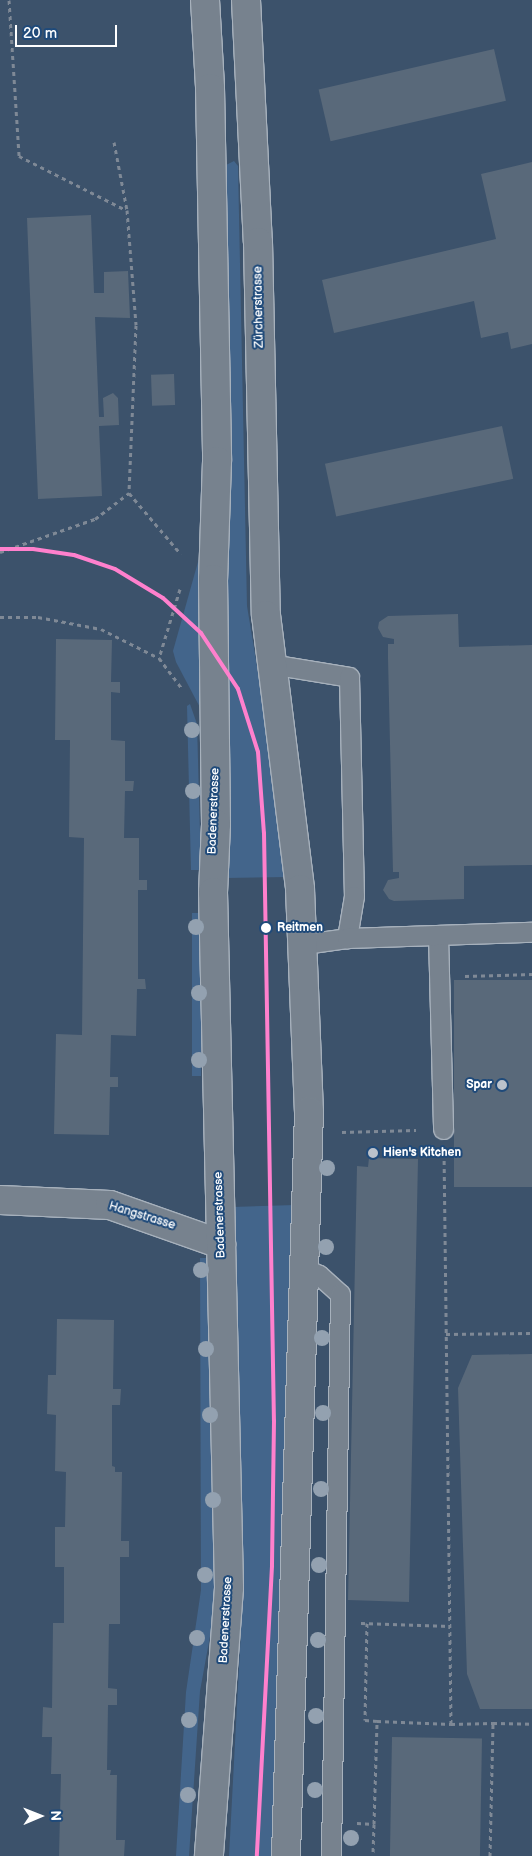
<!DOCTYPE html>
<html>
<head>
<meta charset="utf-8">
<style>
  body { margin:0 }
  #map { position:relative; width:532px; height:1856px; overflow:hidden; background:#3c526b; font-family:"Balsamiq Sans",sans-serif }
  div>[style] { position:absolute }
  .green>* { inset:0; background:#43658b; transform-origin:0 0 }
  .building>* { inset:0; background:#59697a; transform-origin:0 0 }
  .path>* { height:3px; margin-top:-1.5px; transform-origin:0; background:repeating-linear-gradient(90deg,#7f8996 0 4px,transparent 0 8px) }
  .roads { filter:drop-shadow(1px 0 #a7b1bc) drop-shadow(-1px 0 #a7b1bc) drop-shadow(0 1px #a7b1bc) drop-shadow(0 -1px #a7b1bc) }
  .service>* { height:19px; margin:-9.5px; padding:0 9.5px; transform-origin:9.5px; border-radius:9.5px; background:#77828e }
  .minor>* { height:28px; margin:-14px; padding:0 14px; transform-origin:14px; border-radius:14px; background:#77828e }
  .secondary>* { height:28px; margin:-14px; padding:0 14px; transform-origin:14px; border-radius:14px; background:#77828e }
  .tram-1>* { height:4px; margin:-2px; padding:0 2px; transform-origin:2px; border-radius:2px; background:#ff80cd }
  .trees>* { width:16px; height:16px; margin:-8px; border-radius:50%; background:#93a1b0 }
  .dots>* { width:14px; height:14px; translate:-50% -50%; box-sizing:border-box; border:2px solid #1f4a7a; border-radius:50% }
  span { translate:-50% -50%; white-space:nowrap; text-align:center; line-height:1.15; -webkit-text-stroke:4px #1f4a7a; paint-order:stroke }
  .street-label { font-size:12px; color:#fff }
  .stop-label { font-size:12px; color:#fff; font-weight:700 }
  .left { translate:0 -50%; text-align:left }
  .poi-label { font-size:12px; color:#fff; font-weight:700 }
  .right { translate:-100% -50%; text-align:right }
  .north { position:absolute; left:15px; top:1791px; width:50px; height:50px; -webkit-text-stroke:4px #1f4a7a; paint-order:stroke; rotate:89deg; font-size:14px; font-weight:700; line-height:20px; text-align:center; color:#fff }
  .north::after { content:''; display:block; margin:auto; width:18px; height:22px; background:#fff; clip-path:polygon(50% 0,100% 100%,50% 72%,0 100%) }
  .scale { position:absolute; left:15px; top:25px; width:102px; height:22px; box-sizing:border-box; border:2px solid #fff; border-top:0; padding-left:6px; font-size:15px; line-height:18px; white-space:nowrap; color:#fff; -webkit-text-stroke:4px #1f4a7a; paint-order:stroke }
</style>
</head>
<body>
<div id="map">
  <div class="green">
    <i style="clip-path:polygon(234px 161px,238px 166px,247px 606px,284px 829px,288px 877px,225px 878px,224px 166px)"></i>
    <i style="clip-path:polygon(205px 537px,204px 715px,176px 662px,173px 651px)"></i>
    <i style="clip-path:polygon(190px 704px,197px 724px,201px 870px,191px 870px,187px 706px)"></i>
    <i style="left:192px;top:913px;width:9px;height:163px"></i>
    <i style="clip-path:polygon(295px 1205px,275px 1856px,229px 1856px,241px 1630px,232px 1207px)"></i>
    <i style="clip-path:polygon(200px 1258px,210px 1258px,216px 1580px,215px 1609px,200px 1691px,189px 1856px,176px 1856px,186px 1692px,201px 1590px)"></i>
  </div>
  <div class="building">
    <i style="left:494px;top:49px;width:53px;height:180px;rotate:77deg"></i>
    <i style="clip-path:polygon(532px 162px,532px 344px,511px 349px,508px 332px,481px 338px,474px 301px,334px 333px,322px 280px,496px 239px,481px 174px)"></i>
    <i style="clip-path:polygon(91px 215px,94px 293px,104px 293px,104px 272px,128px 271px,130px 318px,95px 317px,99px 417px,104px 417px,103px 398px,113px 393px,118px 398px,119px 425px,99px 426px,102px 496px,38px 499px,27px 218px)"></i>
    <i style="left:174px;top:374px;width:31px;height:23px;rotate:88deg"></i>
    <i style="left:502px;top:426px;width:54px;height:181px;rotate:78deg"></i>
    <i style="clip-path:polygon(458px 614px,459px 647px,532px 645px,532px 865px,464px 866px,464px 899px,394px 901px,389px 899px,383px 890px,388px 880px,399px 878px,399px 872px,393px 872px,388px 658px,388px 644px,394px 644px,394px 639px,383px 637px,378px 628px,379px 622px,388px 616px)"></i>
    <i style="clip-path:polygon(56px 639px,112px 640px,111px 682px,120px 682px,120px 693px,111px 692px,111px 740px,125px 741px,125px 781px,134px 781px,133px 791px,125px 791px,124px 838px,139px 838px,139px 880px,147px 880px,147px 890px,138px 890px,138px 979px,145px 979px,146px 989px,137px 989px,136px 1036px,111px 1035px,110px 1077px,118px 1077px,118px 1087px,110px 1087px,109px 1135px,54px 1134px,56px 1034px,82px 1035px,84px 838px,69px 837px,70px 740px,55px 740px)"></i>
    <i style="left:532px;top:980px;width:207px;height:78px;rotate:90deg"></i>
    <i style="clip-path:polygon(369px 1158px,418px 1159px,409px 1602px,348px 1600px,357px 1166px,368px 1167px)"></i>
    <i style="clip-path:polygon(57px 1319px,114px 1320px,113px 1389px,121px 1389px,120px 1405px,112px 1405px,112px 1466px,115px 1467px,115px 1472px,122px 1472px,121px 1541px,129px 1541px,129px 1557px,120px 1557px,120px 1624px,109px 1624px,108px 1688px,117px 1689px,117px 1705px,108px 1705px,107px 1770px,111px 1770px,110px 1775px,117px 1775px,116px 1840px,125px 1840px,124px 1856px,59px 1856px,61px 1774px,51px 1774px,52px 1737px,42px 1737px,43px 1707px,52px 1708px,53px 1623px,64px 1623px,64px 1567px,55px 1567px,55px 1527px,65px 1527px,66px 1472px,55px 1471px,56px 1415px,47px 1414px,48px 1375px,56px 1375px)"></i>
    <i style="clip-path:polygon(532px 1354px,532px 1709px,480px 1709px,467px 1674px,458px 1388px,472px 1355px)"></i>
    <i style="left:392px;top:1737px;width:90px;height:119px;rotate:1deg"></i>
  </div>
  <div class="path">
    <i style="left:9px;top:0;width:156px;rotate:86.3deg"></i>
    <i style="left:19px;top:156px;width:120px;rotate:26.8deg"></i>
    <i style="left:114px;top:142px;width:69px;rotate:79.2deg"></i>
    <i style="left:127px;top:210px;width:115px;rotate:85.5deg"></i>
    <i style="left:136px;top:325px;width:168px;rotate:92.4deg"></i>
    <i style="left:0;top:552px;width:101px;rotate:-19.2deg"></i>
    <i style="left:95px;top:519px;width:43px;rotate:-37.4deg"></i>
    <i style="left:129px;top:493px;width:80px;rotate:49.6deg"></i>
    <i style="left:180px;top:589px;width:72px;rotate:106.9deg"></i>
    <i style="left:159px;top:658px;width:38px;rotate:53deg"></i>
    <i style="left:0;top:617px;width:38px"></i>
    <i style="left:38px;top:617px;width:64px;rotate:10.8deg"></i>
    <i style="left:101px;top:629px;width:65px;rotate:26.6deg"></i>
    <i style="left:465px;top:976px;width:67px;rotate:-1.7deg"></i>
    <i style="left:342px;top:1132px;width:74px;rotate:-1.5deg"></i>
    <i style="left:446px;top:1334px;width:86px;rotate:-0.7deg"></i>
    <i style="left:361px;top:1623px;width:89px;rotate:1.9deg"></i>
    <i style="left:367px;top:1623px;width:97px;rotate:91.2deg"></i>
    <i style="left:365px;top:1720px;width:12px;rotate:5deg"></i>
    <i style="left:451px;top:1724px;width:42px;rotate:-1.4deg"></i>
    <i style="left:357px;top:1823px;width:17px;rotate:3deg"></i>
    <i style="left:374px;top:1824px;width:32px;rotate:92deg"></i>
    <i style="left:374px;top:1824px;width:103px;rotate:-88.3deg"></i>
    <i style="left:377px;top:1721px;width:74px;rotate:2.3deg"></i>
    <i style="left:451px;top:1724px;width:569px;rotate:-90.7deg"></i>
    <i style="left:490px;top:1856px;width:133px;rotate:-88.7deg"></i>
    <i style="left:493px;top:1723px;width:39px;rotate:1deg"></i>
  </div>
  <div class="roads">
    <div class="service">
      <i style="left:270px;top:664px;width:80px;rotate:9.3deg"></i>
      <i style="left:349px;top:677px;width:219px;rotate:88.7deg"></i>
      <i style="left:354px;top:896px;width:43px;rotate:99.5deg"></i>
      <i style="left:438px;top:935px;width:194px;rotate:88.5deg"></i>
      <i style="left:304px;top:944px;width:43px;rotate:-7.9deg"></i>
      <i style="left:347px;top:938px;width:185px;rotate:-1.9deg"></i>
      <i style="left:306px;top:1269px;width:14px;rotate:25deg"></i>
      <i style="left:319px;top:1275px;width:28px;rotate:42deg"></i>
      <i style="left:340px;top:1294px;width:562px;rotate:90.92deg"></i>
    </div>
    <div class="minor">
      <i style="left:0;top:1200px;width:110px;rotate:2.6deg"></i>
      <i style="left:110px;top:1205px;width:118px;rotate:19.4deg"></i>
    </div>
    <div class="secondary">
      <i style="left:205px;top:0;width:88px;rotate:86.7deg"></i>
      <i style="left:210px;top:88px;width:373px;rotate:88.9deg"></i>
      <i style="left:217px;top:461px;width:118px;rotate:91.9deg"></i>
      <i style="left:213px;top:579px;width:245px;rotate:89.3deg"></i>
      <i style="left:216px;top:824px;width:68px;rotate:92.5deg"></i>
      <i style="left:213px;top:892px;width:696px;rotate:88.68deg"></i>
      <i style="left:229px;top:1588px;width:269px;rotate:94.3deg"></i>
      <i style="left:246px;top:0;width:242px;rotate:87.2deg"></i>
      <i style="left:258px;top:242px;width:373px;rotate:88.8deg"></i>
      <i style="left:266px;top:615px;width:276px;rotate:82.9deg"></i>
      <i style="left:300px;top:889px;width:222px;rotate:87.7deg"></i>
      <i style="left:309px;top:1111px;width:745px;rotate:91.77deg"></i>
    </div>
  </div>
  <div class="tram-1">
    <i style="left:0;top:549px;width:33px"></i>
    <i style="left:33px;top:549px;width:41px;rotate:8.3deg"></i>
    <i style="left:74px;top:555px;width:43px;rotate:18.9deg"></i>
    <i style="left:115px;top:569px;width:56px;rotate:31.1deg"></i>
    <i style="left:163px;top:598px;width:52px;rotate:42.6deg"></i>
    <i style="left:201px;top:633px;width:67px;rotate:56.5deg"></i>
    <i style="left:238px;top:689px;width:66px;rotate:72.4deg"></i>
    <i style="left:258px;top:752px;width:81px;rotate:85.8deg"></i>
    <i style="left:264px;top:833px;width:588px;rotate:89.03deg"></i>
    <i style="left:274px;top:1421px;width:145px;rotate:90.8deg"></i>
    <i style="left:272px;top:1566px;width:290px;rotate:93deg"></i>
  </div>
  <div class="trees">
    <i style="left:192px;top:730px"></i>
    <i style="left:193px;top:791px"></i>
    <i style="left:196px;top:927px"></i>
    <i style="left:199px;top:993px"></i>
    <i style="left:199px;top:1060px"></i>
    <i style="left:327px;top:1168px"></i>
    <i style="left:326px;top:1247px"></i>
    <i style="left:201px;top:1270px"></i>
    <i style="left:322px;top:1338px"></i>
    <i style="left:206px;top:1349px"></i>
    <i style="left:323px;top:1413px"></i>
    <i style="left:210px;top:1415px"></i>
    <i style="left:321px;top:1489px"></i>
    <i style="left:213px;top:1500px"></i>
    <i style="left:319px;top:1565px"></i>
    <i style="left:205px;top:1575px"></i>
    <i style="left:197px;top:1638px"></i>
    <i style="left:318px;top:1640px"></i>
    <i style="left:316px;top:1716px"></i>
    <i style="left:189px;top:1720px"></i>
    <i style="left:315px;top:1790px"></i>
    <i style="left:188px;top:1795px"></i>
    <i style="left:351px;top:1838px"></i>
  </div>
  <div class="dots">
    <i style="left:266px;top:928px;background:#fff"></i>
    <i style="left:502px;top:1085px;background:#bbc2cb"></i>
    <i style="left:373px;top:1153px;background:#bbc2cb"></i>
  </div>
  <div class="street-label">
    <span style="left:259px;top:307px;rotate:-91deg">Zürcherstrasse</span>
    <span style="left:214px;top:811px;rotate:-88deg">Badenerstrasse</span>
    <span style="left:220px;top:1215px;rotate:-92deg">Badenerstrasse</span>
    <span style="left:142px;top:1216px;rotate:17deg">Hangstrasse</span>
    <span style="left:226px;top:1620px;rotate:-87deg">Badenerstrasse</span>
  </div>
  <div class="stop-label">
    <span class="left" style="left:277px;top:928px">Reitmen</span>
  </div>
  <div class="poi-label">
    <span class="right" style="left:492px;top:1085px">Spar</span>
    <span class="left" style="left:383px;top:1153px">Hien's Kitchen</span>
  </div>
  <div class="north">N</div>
  <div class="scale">20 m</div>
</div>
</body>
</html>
